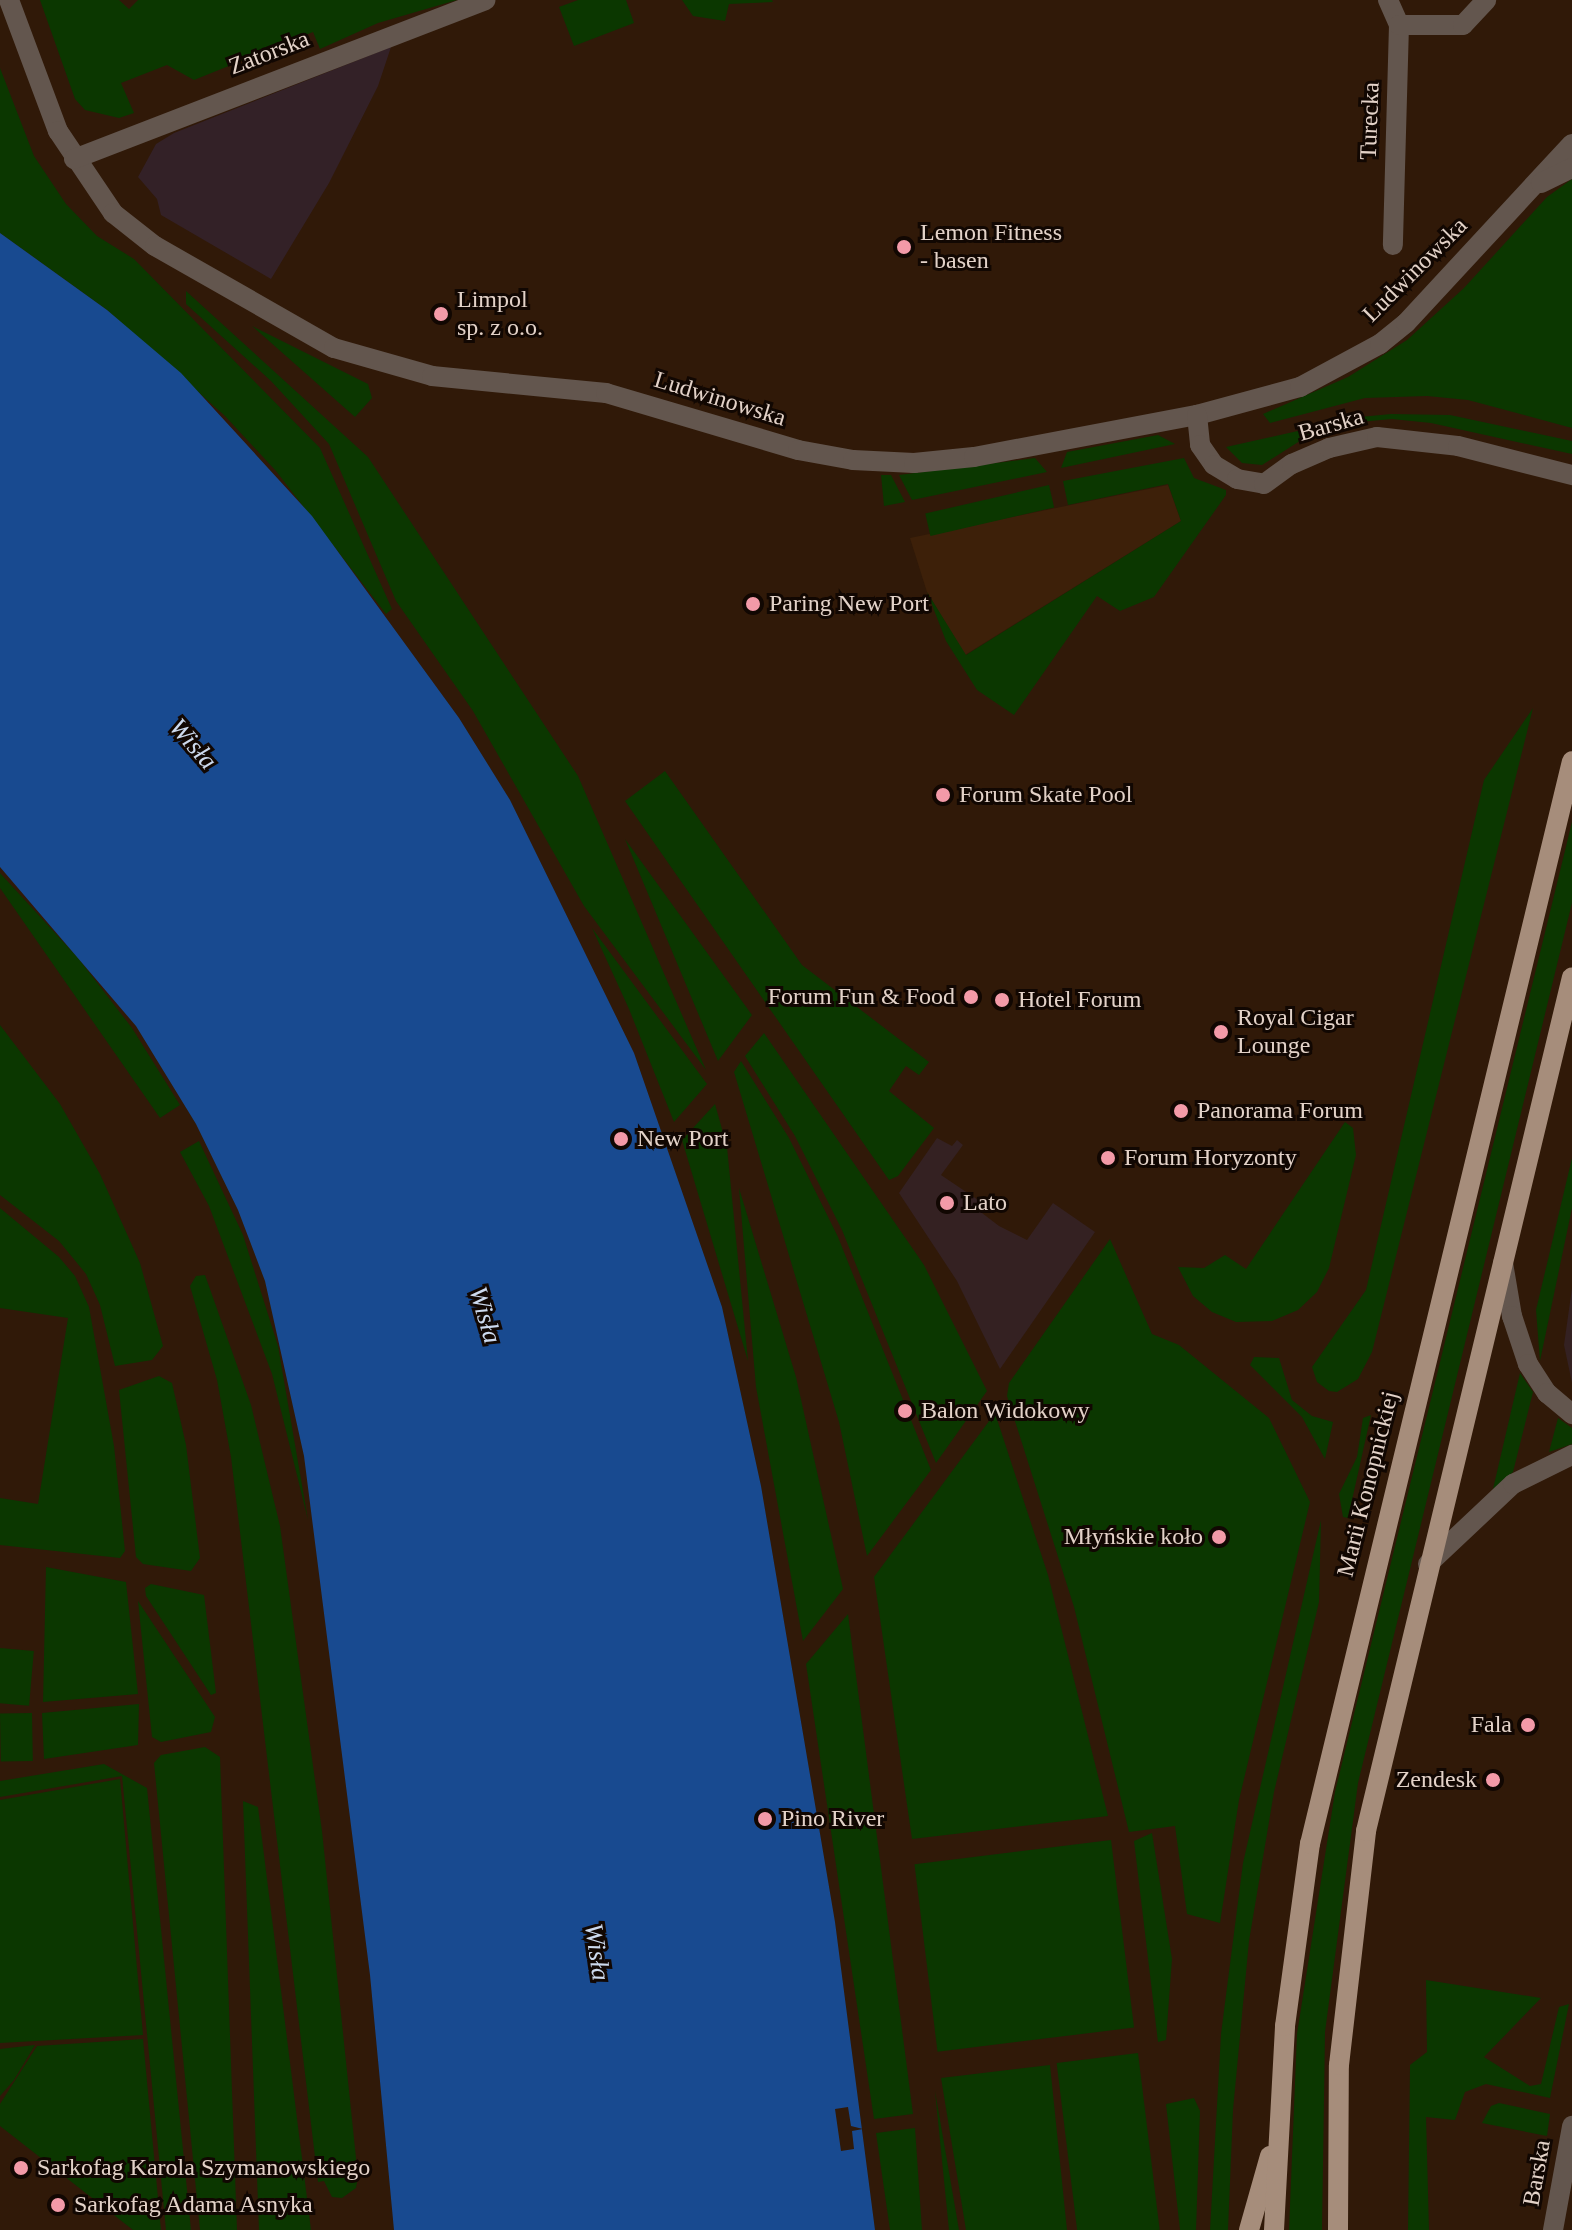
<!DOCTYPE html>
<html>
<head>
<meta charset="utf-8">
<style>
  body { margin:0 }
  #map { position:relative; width:1572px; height:2230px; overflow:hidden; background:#301908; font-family:Georgia,serif }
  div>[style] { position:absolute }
  .commercial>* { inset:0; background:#342122 }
  .industrial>* { inset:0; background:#332127 }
  .built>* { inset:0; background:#3d2009 }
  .green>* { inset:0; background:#0b3700; transform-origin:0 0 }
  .water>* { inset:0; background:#184a90 }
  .pier>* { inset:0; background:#301908 }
  .minor>* { height:20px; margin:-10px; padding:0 10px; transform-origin:10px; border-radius:10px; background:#63564e }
  .primary>* { height:20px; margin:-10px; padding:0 10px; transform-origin:10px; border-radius:10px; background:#a68d7b }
  .dots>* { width:22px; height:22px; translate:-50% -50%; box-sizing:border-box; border:4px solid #110702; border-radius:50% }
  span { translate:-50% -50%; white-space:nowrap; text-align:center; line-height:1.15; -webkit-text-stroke:6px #110702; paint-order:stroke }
  .street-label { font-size:24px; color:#e3d2c8 }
  .poi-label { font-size:24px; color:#e3d2c8 }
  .left { translate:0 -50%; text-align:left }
  .right { translate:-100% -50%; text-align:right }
  .water-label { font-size:26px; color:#cddaee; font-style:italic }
</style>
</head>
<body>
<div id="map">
  <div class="commercial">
    <i style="clip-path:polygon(937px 1138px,952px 1146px,957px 1140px,963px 1145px,941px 1175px,987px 1206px,982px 1213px,999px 1226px,1027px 1240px,1053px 1203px,1095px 1232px,1000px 1369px,957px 1281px,899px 1193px)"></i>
    <i style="clip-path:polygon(1572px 1288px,1572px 1383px,1564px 1345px)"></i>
  </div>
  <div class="industrial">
    <i style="clip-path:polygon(391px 47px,378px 86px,329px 183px,271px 279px,161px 215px,157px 199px,138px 177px,156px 144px,174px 133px)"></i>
  </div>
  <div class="built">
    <i style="clip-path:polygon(1168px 485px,1181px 521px,965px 655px,927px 592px,910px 538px)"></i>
  </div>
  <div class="green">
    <i style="clip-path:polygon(40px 0,119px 0,129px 9px,138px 0,457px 0,378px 23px,320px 49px,313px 32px,194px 80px,167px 65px,121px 83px,134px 113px,119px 118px,85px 110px,75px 99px)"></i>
    <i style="clip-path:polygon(578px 0,626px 0,634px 23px,574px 46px,559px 7px)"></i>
    <i style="clip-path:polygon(682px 0,772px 0,773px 2px,729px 4px,725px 21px,693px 16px)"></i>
    <i style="clip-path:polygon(0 68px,34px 156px,66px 204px,97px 236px,134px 259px,320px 448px,392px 609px,386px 614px,276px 471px,225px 416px,107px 310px,0 233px)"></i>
    <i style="clip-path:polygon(1572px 179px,1572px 428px,1468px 400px,1427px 396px,1365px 398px,1270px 423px,1263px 414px,1348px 377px,1407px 340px,1464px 288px,1547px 197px)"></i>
    <i style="clip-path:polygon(186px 291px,368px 457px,578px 776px,706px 1070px,584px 906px,473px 711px,396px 601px,329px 444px,271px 381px,186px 304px)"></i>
    <i style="clip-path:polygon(252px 326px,368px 384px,372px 398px,355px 417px)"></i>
    <i style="clip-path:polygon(1391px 414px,1450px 415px,1572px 441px,1572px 454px,1431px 423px,1392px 419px,1337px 424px,1314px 432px,1262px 465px,1242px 463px,1226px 447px,1360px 417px)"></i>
    <i style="clip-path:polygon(1158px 435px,1175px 444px,1061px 468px,1067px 452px)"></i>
    <i style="clip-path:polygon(1035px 458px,1047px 472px,912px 500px,899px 475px)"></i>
    <i style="clip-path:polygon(1184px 458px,1194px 478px,1226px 490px,1226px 495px,1154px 597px,1120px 611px,1097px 596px,1014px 715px,977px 690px,946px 641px,927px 592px,966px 655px,1181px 521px,1168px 484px,1068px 505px,1063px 481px)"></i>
    <i style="clip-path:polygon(881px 475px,891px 475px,905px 502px,884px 506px)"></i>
    <i style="left:1049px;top:485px;width:23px;height:127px;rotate:77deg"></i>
    <i style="clip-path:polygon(1533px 708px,1372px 1352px,1358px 1379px,1337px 1392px,1329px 1391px,1317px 1382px,1312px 1367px,1366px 1290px,1484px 780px)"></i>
    <i style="clip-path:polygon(665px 771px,802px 965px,929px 1062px,919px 1075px,906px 1066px,889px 1091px,934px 1128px,898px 1176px,889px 1180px,625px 801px)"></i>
    <i style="clip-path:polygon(1572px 822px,1572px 903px,1358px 1783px,1325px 2032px,1322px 2230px,1289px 2230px,1297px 2034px,1335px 1792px)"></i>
    <i style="clip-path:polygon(625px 839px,752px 1015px,718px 1061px)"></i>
    <i style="clip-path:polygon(0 873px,78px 958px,132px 1028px,180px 1105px,160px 1118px,0 888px)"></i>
    <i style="clip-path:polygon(592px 928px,707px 1084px,674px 1122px,629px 1009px)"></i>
    <i style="clip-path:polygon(0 1025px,60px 1104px,100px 1174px,140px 1263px,163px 1346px,152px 1360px,115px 1366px,100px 1305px,86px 1274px,59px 1241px,0 1195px)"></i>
    <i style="clip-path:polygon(764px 1033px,924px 1265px,987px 1391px,936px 1463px,842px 1230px,795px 1136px,745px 1056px)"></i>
    <i style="clip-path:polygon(741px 1061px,789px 1138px,838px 1237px,931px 1470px,867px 1556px,839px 1422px,734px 1072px)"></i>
    <i style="clip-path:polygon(715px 1104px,727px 1147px,748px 1361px,682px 1140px)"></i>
    <i style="clip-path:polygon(1345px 1122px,1353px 1128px,1356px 1155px,1329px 1268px,1317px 1292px,1298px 1310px,1272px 1321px,1236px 1322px,1212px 1312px,1193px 1296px,1178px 1267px,1204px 1268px,1225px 1255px,1246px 1269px)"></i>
    <i style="clip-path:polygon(199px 1141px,243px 1235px,278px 1346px,308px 1520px,272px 1374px,209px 1206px,180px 1152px)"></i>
    <i style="clip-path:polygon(1572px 1158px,1572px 1208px,1540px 1361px,1536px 1310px)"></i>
    <i style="clip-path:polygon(739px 1188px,796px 1377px,843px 1589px,803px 1641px,756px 1387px)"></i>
    <i style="clip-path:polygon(0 1208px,59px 1257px,75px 1276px,89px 1307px,114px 1446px,125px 1551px,120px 1558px,0 1545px,0 1498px,38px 1504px,68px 1318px,0 1308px)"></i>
    <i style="clip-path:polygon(1110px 1239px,1152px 1334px,1179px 1345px,1269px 1418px,1310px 1502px,1239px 1800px,1220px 1923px,1187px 1914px,1175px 1826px,1129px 1832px,1074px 1607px,1007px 1396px,1009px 1383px)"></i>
    <i style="clip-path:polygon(205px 1275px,251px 1405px,280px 1526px,322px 1831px,358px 2177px,356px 2188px,342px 2198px,332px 2197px,324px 2181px,318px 2182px,231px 1457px,217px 1380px,190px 1286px,196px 1276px)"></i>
    <i style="clip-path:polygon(1254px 1357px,1279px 1358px,1292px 1400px,1312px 1416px,1333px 1422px,1325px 1459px,1302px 1417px,1250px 1365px)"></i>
    <i style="clip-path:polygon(1520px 1373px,1533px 1392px,1513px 1472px,1493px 1489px)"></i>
    <i style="clip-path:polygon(159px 1376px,172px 1383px,186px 1445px,200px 1558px,191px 1571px,143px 1564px,136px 1557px,119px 1390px)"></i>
    <i style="clip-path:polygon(995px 1413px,1048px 1575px,1108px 1816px,912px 1839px,874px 1577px)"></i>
    <i style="clip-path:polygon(1371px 1415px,1348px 1518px,1343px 1517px,1339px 1494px,1357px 1457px,1363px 1418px)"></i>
    <i style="clip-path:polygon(1558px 1418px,1572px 1428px,1572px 1444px,1549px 1452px)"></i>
    <i style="clip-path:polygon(1321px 1520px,1319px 1602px,1274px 1792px,1249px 1941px,1233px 2110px,1228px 2230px,1210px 2230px,1221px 2034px,1243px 1863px)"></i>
    <i style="clip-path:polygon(46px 1567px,126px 1582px,138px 1694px,43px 1702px)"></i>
    <i style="clip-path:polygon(151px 1584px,204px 1595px,216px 1693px,211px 1695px,146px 1596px,145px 1588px)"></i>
    <i style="clip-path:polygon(138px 1601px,215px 1717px,211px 1732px,161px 1742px,152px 1737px)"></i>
    <i style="clip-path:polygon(848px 1614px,913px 2114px,874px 2119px,806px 1664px)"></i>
    <i style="left:0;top:1648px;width:34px;height:55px;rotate:5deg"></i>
    <i style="clip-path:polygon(139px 1704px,138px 1745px,44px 1759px,42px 1713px)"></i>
    <i style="left:32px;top:1713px;width:48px;height:32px;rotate:89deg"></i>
    <i style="clip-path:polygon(205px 1747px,220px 1757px,237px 2230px,200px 2230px,154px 1763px,161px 1755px)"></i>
    <i style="clip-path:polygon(104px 1764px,147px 1788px,191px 2230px,166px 2230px,122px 1776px,0 1797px,0 1781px)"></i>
    <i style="clip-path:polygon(120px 1779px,143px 2035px,0 2043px,0 1800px)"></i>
    <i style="clip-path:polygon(243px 1801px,258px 1807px,311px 2230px,259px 2230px)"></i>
    <i style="clip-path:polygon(1152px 1833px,1172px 1959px,1166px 2040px,1158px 2042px,1134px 1841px)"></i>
    <i style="left:1111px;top:1840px;width:189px;height:198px;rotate:83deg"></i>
    <i style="clip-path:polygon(1426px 1980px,1541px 1998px,1484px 2057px,1530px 2086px,1541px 2084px,1559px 2007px,1569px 2004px,1550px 2098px,1486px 2084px,1465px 2092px,1455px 2120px,1426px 2117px,1429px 2230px,1408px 2230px,1410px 2065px,1427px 2052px)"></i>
    <i style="clip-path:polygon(143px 2039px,161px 2230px,133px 2230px,0 2126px,0 2104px,37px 2046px)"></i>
    <i style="clip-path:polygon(35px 2045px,14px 2080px,0 2096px,0 2049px)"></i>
    <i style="left:1138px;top:2053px;width:178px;height:82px;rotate:83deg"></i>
    <i style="clip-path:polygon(1050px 2065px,1067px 2230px,966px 2230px,941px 2078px)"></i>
    <i style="clip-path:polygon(935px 2091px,959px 2230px,949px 2230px)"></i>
    <i style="clip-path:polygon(1194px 2098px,1200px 2111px,1196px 2230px,1180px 2230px,1166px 2104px)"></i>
    <i style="clip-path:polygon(1499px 2103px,1550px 2114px,1547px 2136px,1482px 2123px,1491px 2106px)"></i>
    <i style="clip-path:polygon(915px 2128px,922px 2230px,890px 2230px,876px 2133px)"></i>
  </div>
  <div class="water">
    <i style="clip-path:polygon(0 233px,107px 310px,181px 373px,312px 516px,459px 718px,510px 800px,634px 1053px,722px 1307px,761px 1486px,835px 1922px,875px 2230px,394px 2230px,370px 1975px,304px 1456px,265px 1281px,238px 1210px,196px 1124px,136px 1026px,0 867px)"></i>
  </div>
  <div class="pier">
    <i style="clip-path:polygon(848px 2107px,851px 2126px,863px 2129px,852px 2131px,854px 2149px,841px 2151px,835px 2109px)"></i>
  </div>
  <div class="minor">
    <i style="left:9px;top:0;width:140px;rotate:69.5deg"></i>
    <i style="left:58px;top:131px;width:99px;rotate:56.1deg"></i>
    <i style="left:113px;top:213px;width:53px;rotate:38.2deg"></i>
    <i style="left:155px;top:246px;width:206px;rotate:29.7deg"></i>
    <i style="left:334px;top:348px;width:102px;rotate:15.9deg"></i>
    <i style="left:432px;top:376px;width:175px;rotate:5.6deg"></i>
    <i style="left:606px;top:393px;width:200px;rotate:16.5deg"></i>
    <i style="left:798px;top:450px;width:56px;rotate:10.3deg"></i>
    <i style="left:853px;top:460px;width:61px;rotate:2.8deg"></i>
    <i style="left:914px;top:463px;width:60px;rotate:-5.7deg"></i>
    <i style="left:974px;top:457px;width:227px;rotate:-10.7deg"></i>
    <i style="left:1197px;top:415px;width:107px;rotate:-15.2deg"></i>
    <i style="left:1300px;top:387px;width:91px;rotate:-28.3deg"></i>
    <i style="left:1380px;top:344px;width:33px;rotate:-39deg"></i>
    <i style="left:1406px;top:323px;width:244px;rotate:-47.2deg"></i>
    <i style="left:1388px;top:0;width:27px;rotate:66deg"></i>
    <i style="left:1399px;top:25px;width:220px;rotate:91.6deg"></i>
    <i style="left:1399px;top:25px;width:64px"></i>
    <i style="left:1463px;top:25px;width:34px;rotate:-47deg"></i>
    <i style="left:74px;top:159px;width:441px;rotate:-21.1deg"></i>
    <i style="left:1541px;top:183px;width:34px;rotate:-26deg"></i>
    <i style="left:1197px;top:415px;width:30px;rotate:84deg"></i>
    <i style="left:1200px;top:445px;width:24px;rotate:55deg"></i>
    <i style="left:1214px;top:465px;width:27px;rotate:31deg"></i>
    <i style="left:1237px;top:479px;width:27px;rotate:10deg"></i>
    <i style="left:1264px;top:484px;width:34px;rotate:-36deg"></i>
    <i style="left:1292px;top:464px;width:40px;rotate:-23.4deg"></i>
    <i style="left:1329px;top:448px;width:49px;rotate:-12.9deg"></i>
    <i style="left:1377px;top:437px;width:81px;rotate:6.3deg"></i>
    <i style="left:1458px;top:446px;width:118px;rotate:14.3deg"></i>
    <i style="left:1503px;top:1263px;width:54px;rotate:80.4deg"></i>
    <i style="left:1512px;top:1316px;width:51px;rotate:71.6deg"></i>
    <i style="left:1528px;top:1364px;width:35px;rotate:57deg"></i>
    <i style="left:1547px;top:1393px;width:33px;rotate:40deg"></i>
    <i style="left:1428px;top:1564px;width:117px;rotate:-43.3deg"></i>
    <i style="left:1513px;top:1484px;width:66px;rotate:-26.2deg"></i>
    <i style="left:1553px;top:2230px;width:106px;rotate:-79.6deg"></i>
  </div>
  <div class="primary">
    <i style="left:1249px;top:2230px;width:77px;rotate:-74.2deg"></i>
    <i style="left:1274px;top:2230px;width:204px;rotate:-86.9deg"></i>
    <i style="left:1285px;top:2026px;width:184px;rotate:-82.2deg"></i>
    <i style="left:1310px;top:1844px;width:1114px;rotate:-76.4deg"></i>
    <i style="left:1338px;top:2230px;width:165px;rotate:-89.7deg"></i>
    <i style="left:1339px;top:2065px;width:236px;rotate:-83.4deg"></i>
    <i style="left:1366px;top:1831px;width:878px;rotate:-76.44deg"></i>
  </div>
  <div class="dots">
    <i style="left:904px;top:247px;background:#f39aa8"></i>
    <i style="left:441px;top:314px;background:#f39aa8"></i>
    <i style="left:753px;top:604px;background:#f39aa8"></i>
    <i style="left:943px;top:795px;background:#f39aa8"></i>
    <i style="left:971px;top:997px;background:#f39aa8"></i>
    <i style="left:1002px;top:1000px;background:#f39aa8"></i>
    <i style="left:1221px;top:1032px;background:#f39aa8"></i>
    <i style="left:1181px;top:1111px;background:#f39aa8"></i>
    <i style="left:621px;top:1139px;background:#f39aa8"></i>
    <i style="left:1108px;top:1158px;background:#f39aa8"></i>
    <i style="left:947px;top:1203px;background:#f39aa8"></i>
    <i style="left:905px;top:1411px;background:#f39aa8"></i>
    <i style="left:1219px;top:1537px;background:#f39aa8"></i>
    <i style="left:1528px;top:1725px;background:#f39aa8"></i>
    <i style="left:1493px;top:1780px;background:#f39aa8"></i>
    <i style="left:765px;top:1819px;background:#f39aa8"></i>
    <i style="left:21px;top:2168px;background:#f39aa8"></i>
    <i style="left:58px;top:2205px;background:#f39aa8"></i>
  </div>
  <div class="street-label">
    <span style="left:269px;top:53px;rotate:-21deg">Zatorska</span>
    <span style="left:1370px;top:121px;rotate:-88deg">Turecka</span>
    <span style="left:1415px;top:270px;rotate:-45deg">Ludwinowska</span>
    <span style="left:720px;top:399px;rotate:17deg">Ludwinowska</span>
    <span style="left:1331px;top:425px;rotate:-16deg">Barska</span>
    <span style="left:1368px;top:1484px;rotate:-76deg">Marii Konopnickiej</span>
    <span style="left:1537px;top:2173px;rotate:-80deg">Barska</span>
  </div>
  <div class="poi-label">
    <span class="left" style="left:920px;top:247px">Lemon Fitness<br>- basen</span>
    <span class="left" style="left:457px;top:314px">Limpol<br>sp. z o.o.</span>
    <span class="left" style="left:769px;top:604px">Paring New Port</span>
    <span class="left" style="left:959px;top:795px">Forum Skate Pool</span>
    <span class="right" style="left:955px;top:997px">Forum Fun &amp; Food</span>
    <span class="left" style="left:1018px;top:1000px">Hotel Forum</span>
    <span class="left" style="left:1237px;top:1032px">Royal Cigar<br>Lounge</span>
    <span class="left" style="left:1197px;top:1111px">Panorama Forum</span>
    <span class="left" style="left:637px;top:1139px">New Port</span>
    <span class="left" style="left:1124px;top:1158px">Forum Horyzonty</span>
    <span class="left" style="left:963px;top:1203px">Lato</span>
    <span class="left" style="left:921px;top:1411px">Balon Widokowy</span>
    <span class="right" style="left:1203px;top:1537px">Młyńskie koło</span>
    <span class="right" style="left:1512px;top:1725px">Fala</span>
    <span class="right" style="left:1477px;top:1780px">Zendesk</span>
    <span class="left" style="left:781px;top:1819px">Pino River</span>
    <span class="left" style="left:37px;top:2168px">Sarkofag Karola Szymanowskiego</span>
    <span class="left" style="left:74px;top:2205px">Sarkofag Adama Asnyka</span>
  </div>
  <div class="water-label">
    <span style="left:193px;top:744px;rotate:49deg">Wisła</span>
    <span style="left:485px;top:1315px;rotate:74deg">Wisła</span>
    <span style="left:597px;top:1952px;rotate:82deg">Wisła</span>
  </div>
</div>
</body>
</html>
